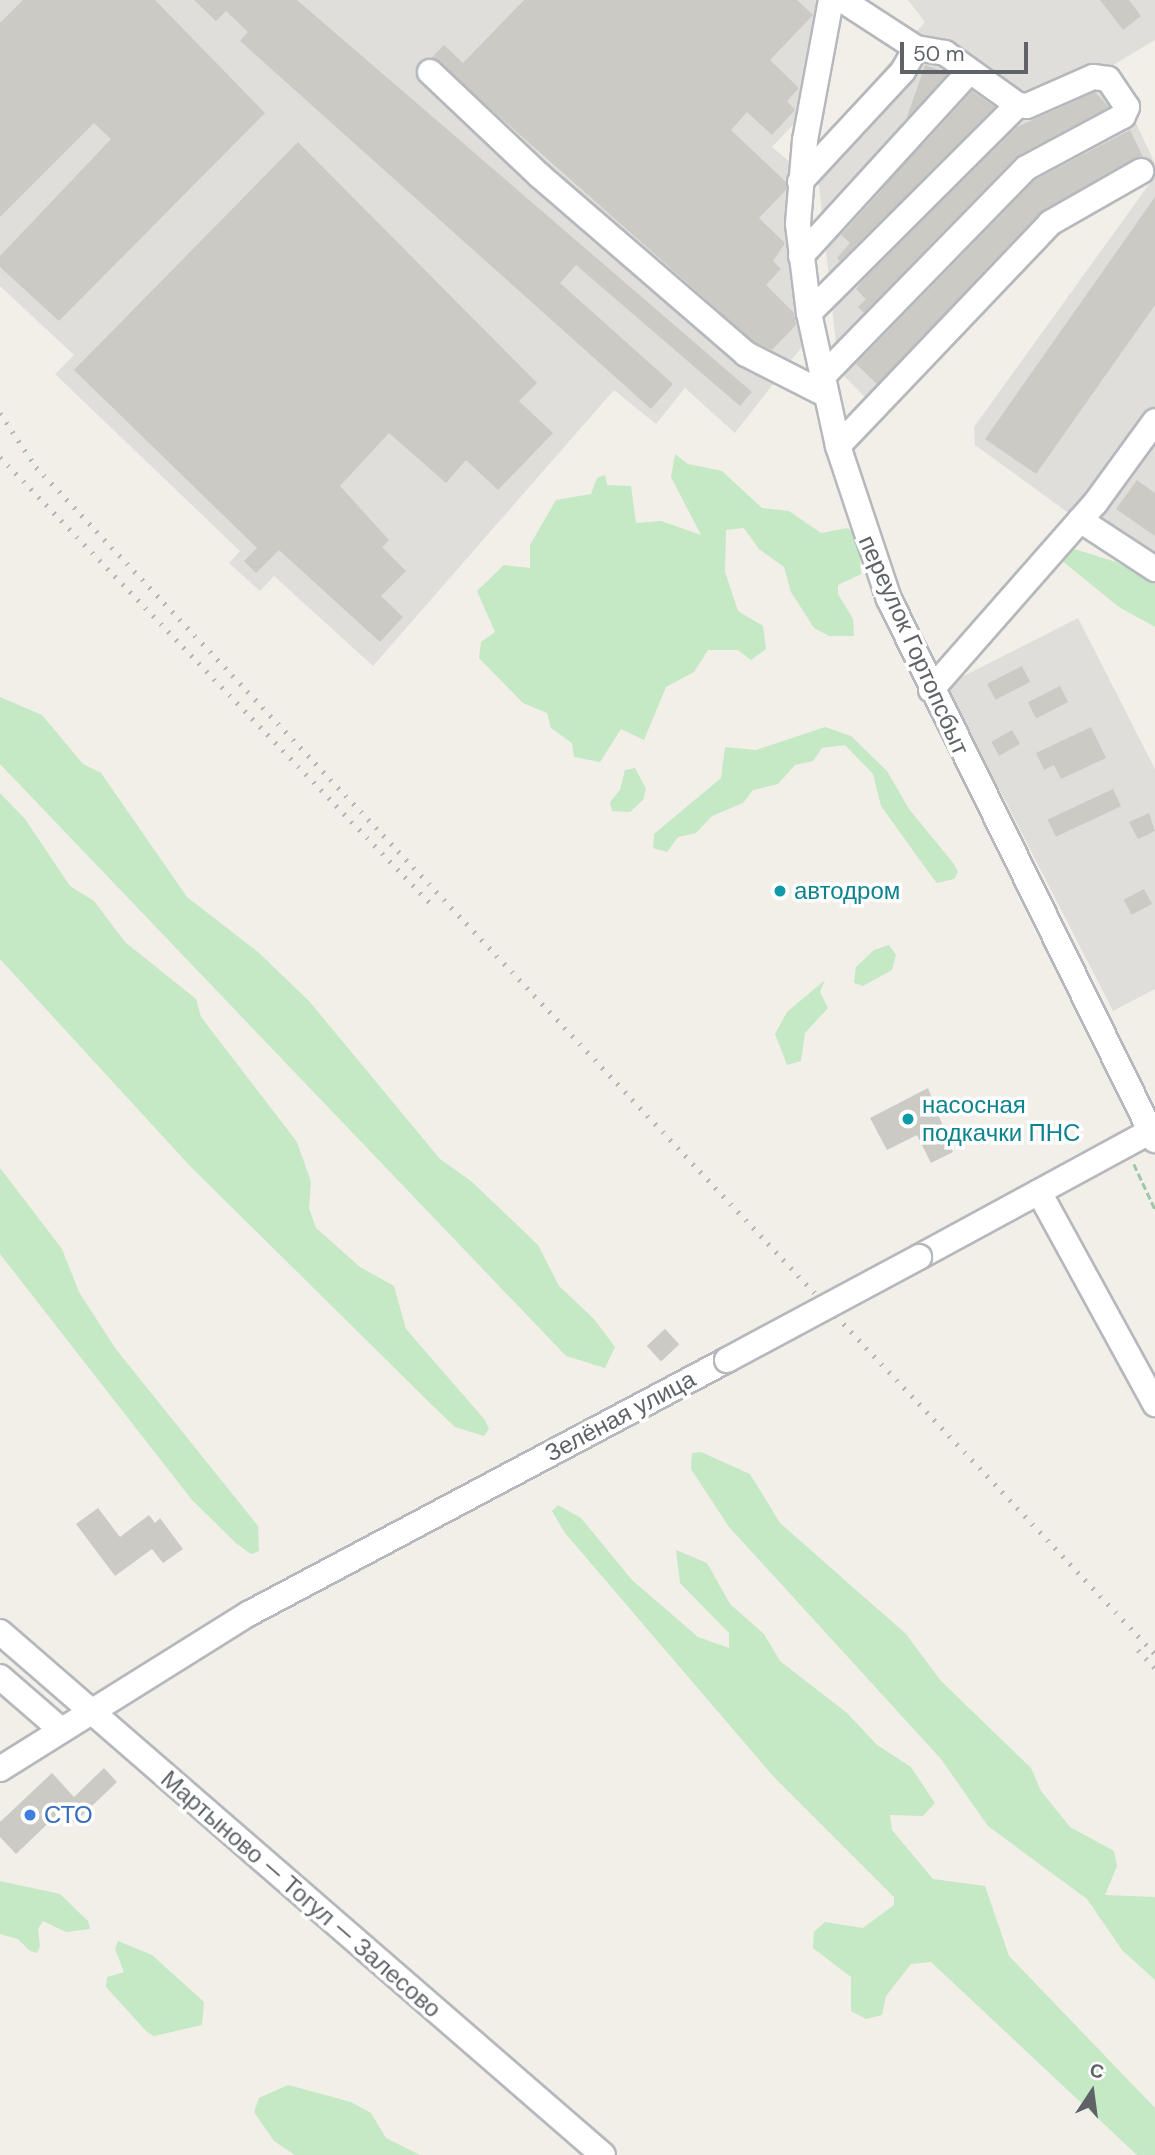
<!DOCTYPE html>
<html>
<head>
<meta charset="utf-8">
<style>
  body { margin:0 }
  #map { position:relative; width:1155px; height:2155px; overflow:hidden; background:#f1efe8; font-family:"DM Sans",sans-serif }
  div>[style] { position:absolute }
  .industrial>* { inset:0; background:#e0deda }
  .green>* { inset:0; background:#c5e8c5 }
  .building>* { inset:0; background:#cccac5; transform-origin:0 0 }
  .path>* { height:2.5px; margin-top:-1.25px; transform-origin:0; background:repeating-linear-gradient(90deg,#9cc7a9 0 7px,transparent 0 10.5px) }
  .roads { filter:drop-shadow(2px 0 #b5b8bc) drop-shadow(-2px 0 #b5b8bc) drop-shadow(0 2px #b5b8bc) drop-shadow(0 -2px #b5b8bc) }
  .minor>* { height:24px; margin:-12px; padding:0 12px; transform-origin:12px; border-radius:12px; background:#fff }
  .rail>* { height:5px; margin-top:-2.5px; transform-origin:0; background:repeating-linear-gradient(90deg,#b6b7b8 0 2px,transparent 0 11px) }
  .bridges { filter:drop-shadow(2px 0 #b5b8bc) drop-shadow(-2px 0 #b5b8bc) drop-shadow(0 2px #b5b8bc) drop-shadow(0 -2px #b5b8bc) }
  .minor-bridge>* { height:24px; margin:-12px; padding:0 12px; transform-origin:12px; border-radius:12px; background:#fff }
  .dots>* { width:19px; height:19px; translate:-50% -50%; box-sizing:border-box; border:4px solid #fff; border-radius:50% }
  span { translate:-50% -50%; white-space:nowrap; text-align:center; line-height:1.15; -webkit-text-stroke:7px #fff; paint-order:stroke }
  .street-label { font-size:24px; color:#5f6368 }
  .culture-label { font-size:24px; color:#0d838f }
  .left { translate:0 -50%; text-align:left }
  .shop-label { font-size:24px; color:#366cbe }
  .north { position:absolute; left:1057px; top:2057px; width:70px; height:70px; -webkit-text-stroke:5px #fff; paint-order:stroke; rotate:13deg; font-size:19px; font-weight:700; line-height:28px; text-align:center; color:#5f6368 }
  .north::after { content:''; display:block; margin:auto; width:24px; height:32px; background:#5f6368; clip-path:polygon(50% 0,100% 100%,50% 72%,0 100%) }
  .scale { position:absolute; left:900px; top:42px; width:128px; height:32px; box-sizing:border-box; border:4px solid #5f6368; border-top:0; padding-left:9px; font-size:21px; line-height:24px; white-space:nowrap; color:#5f6368; -webkit-text-stroke:5px #fff; paint-order:stroke }
</style>
</head>
<body>
<div id="map">
  <div class="industrial">
    <i style="clip-path:polygon(0 0,815px 0,821px 6px,802px 115px,772px 147px,797px 168px,808px 339px,735px 433px,685px 388px,656px 424px,614px 390px,373px 666px,274px 576px,260px 591px,229px 563px,240px 551px,55px 374px,74px 355px,0 286px)"></i>
    <i style="clip-path:polygon(908px 0,1155px 0,1155px 40px,1110px 67px,1155px 164px,1061px 212px,873px 405px,839px 371px,815px 148px,925px 22px)"></i>
    <i style="clip-path:polygon(1155px 176px,1155px 576px,975px 445px,974px 427px)"></i>
    <i style="clip-path:polygon(1078px 618px,1155px 769px,1155px 989px,1113px 1011px,946px 685px)"></i>
  </div>
  <div class="green">
    <i style="clip-path:polygon(675px 454px,688px 464px,722px 471px,762px 508px,789px 511px,821px 533px,848px 528px,859px 541px,861px 574px,838px 585px,838px 594px,853px 619px,854px 636px,829px 636px,814px 628px,791px 592px,784px 567px,759px 549px,744px 528px,726px 530px,725px 572px,738px 611px,763px 626px,766px 649px,751px 660px,738px 650px,708px 650px,694px 672px,666px 687px,644px 740px,621px 729px,600px 762px,574px 757px,572px 743px,551px 728px,547px 713px,523px 703px,479px 658px,481px 642px,495px 632px,477px 591px,504px 565px,530px 568px,530px 545px,556px 500px,591px 494px,597px 478px,605px 475px,607px 485px,631px 486px,636px 523px,661px 521px,701px 535px,671px 477px)"></i>
    <i style="clip-path:polygon(1068px 547px,1116px 562px,1155px 584px,1155px 627px,1119px 607px,1061px 560px)"></i>
    <i style="clip-path:polygon(0 697px,42px 715px,83px 764px,101px 773px,187px 897px,258px 952px,309px 1001px,440px 1159px,471px 1181px,538px 1245px,559px 1286px,594px 1319px,615px 1347px,605px 1368px,566px 1356px,0 764px)"></i>
    <i style="clip-path:polygon(825px 727px,851px 736px,887px 771px,909px 809px,954px 864px,958px 872px,954px 879px,937px 883px,932px 877px,881px 806px,873px 774px,845px 745px,822px 748px,813px 761px,795px 765px,778px 784px,753px 790px,743px 803px,712px 816px,696px 833px,678px 837px,667px 852px,653px 848px,654px 834px,721px 778px,725px 747px,756px 750px)"></i>
    <i style="clip-path:polygon(635px 768px,646px 789px,643px 800px,630px 812px,612px 811px,610px 802px,620px 790px,625px 770px)"></i>
    <i style="clip-path:polygon(0 793px,25px 819px,70px 886px,94px 901px,125px 942px,196px 999px,201px 1017px,297px 1142px,311px 1182px,309px 1208px,316px 1228px,360px 1267px,394px 1286px,406px 1329px,485px 1420px,489px 1429px,484px 1436px,455px 1427px,433px 1406px,190px 1166px,0 959px)"></i>
    <i style="clip-path:polygon(889px 945px,896px 955px,892px 970px,863px 986px,854px 983px,856px 967px,874px 950px)"></i>
    <i style="clip-path:polygon(825px 980px,820px 992px,828px 1008px,805px 1033px,801px 1061px,787px 1065px,775px 1034px,787px 1012px)"></i>
    <i style="clip-path:polygon(0 1168px,62px 1249px,79px 1292px,115px 1348px,258px 1526px,259px 1551px,251px 1554px,237px 1544px,192px 1500px,0 1254px)"></i>
    <i style="clip-path:polygon(701px 1452px,750px 1474px,780px 1523px,906px 1634px,940px 1680px,1031px 1768px,1041px 1791px,1070px 1827px,1114px 1851px,1117px 1866px,1105px 1895px,1155px 1897px,1155px 1980px,1122px 1950px,1087px 1899px,988px 1826px,941px 1759px,729px 1527px,691px 1469px,692px 1453px)"></i>
    <i style="clip-path:polygon(558px 1505px,581px 1518px,632px 1580px,698px 1637px,729px 1648px,729px 1633px,680px 1583px,676px 1550px,707px 1563px,730px 1604px,764px 1634px,780px 1661px,847px 1713px,877px 1745px,911px 1767px,935px 1803px,923px 1816px,890px 1815px,892px 1830px,933px 1879px,985px 1886px,1009px 1956px,1155px 2108px,1155px 2155px,1137px 2155px,931px 1962px,911px 1964px,886px 1996px,882px 2015px,866px 2019px,851px 2011px,851px 1977px,813px 1948px,814px 1932px,825px 1922px,863px 1928px,894px 1905px,894px 1897px,773px 1776px,565px 1533px,552px 1511px)"></i>
    <i style="clip-path:polygon(0 1881px,60px 1894px,88px 1921px,90px 1929px,66px 1932px,43px 1921px,38px 1929px,40px 1946px,37px 1953px,30px 1951px,18px 1939px,0 1934px)"></i>
    <i style="clip-path:polygon(118px 1941px,152px 1955px,204px 2002px,202px 2025px,154px 2036px,147px 2032px,106px 1987px,107px 1977px,124px 1972px,115px 1949px)"></i>
    <i style="clip-path:polygon(288px 2085px,351px 2102px,371px 2113px,386px 2138px,420px 2155px,295px 2155px,274px 2141px,254px 2112px,259px 2098px)"></i>
  </div>
  <div class="building">
    <i style="clip-path:polygon(23px 0,155px 0,265px 113px,59px 321px,0 267px,0 256px,111px 139px,94px 123px,0 217px,0 23px)"></i>
    <i style="clip-path:polygon(194px 0,297px 0,752px 392px,740px 406px,576px 265px,560px 283px,673px 384px,651px 409px,240px 41px,248px 32px,226px 11px,216px 21px)"></i>
    <i style="clip-path:polygon(524px 0,797px 0,813px 15px,770px 60px,799px 88px,787px 101px,795px 110px,772px 135px,747px 112px,731px 130px,786px 182px,786px 190px,759px 218px,785px 243px,773px 261px,781px 269px,766px 285px,794px 313px,796px 325px,772px 350px,754px 342px,432px 57px,444px 45px,463px 63px)"></i>
    <i style="clip-path:polygon(1100px 0,1129px 0,1141px 16px,1123px 30px)"></i>
    <i style="left:925px;top:65px;width:24px;height:154px;rotate:19deg"></i>
    <i style="clip-path:polygon(972px 91px,995px 107px,840px 261px,837px 258px,850px 243px,841px 235px)"></i>
    <i style="clip-path:polygon(1095px 92px,1109px 107px,1016px 157px,864px 313px,858px 307px,866px 299px,856px 289px,862px 281px,1017px 127px)"></i>
    <i style="clip-path:polygon(1130px 130px,1143px 157px,1040px 213px,877px 384px,856px 364px,1035px 180px)"></i>
    <i style="clip-path:polygon(298px 142px,537px 383px,519px 401px,553px 433px,498px 490px,466px 460px,446px 483px,389px 433px,340px 486px,389px 540px,382px 547px,406px 571px,381px 596px,403px 617px,380px 642px,279px 550px,256px 573px,244px 561px,257px 548px,74px 370px)"></i>
    <i style="clip-path:polygon(1155px 197px,1155px 305px,1036px 474px,985px 439px)"></i>
    <i style="clip-path:polygon(1137px 480px,1155px 493px,1155px 536px,1116px 509px)"></i>
    <i style="left:1022px;top:666px;width:18px;height:39px;rotate:63deg"></i>
    <i style="left:1060px;top:686px;width:18px;height:36px;rotate:63deg"></i>
    <i style="clip-path:polygon(1091px 727px,1106px 758px,1061px 779px,1054px 765px,1044px 770px,1036px 753px)"></i>
    <i style="left:1012px;top:730px;width:16px;height:24px;rotate:60deg"></i>
    <i style="left:1113px;top:789px;width:19px;height:72px;rotate:65deg"></i>
    <i style="clip-path:polygon(1149px 813px,1155px 831px,1138px 839px,1129px 822px)"></i>
    <i style="left:1144px;top:889px;width:17px;height:23px;rotate:62deg"></i>
    <i style="clip-path:polygon(928px 1088px,953px 1152px,931px 1163px,917px 1135px,887px 1150px,870px 1118px)"></i>
    <i style="left:665px;top:1329px;width:21px;height:25px;rotate:47deg"></i>
    <i style="clip-path:polygon(98px 1508px,120px 1537px,149px 1515px,155px 1523px,160px 1518px,183px 1549px,163px 1563px,152px 1549px,115px 1576px,76px 1524px)"></i>
    <i style="clip-path:polygon(104px 1768px,117px 1782px,74px 1823px,62px 1810px,16px 1854px,0 1837px,0 1822px,52px 1773px,74px 1797px)"></i>
  </div>
  <div class="path">
    <i style="left:1134px;top:1164px;width:50px;rotate:65deg"></i>
  </div>
  <div class="roads">
    <div class="minor">
      <i style="left:831px;top:0;width:142px;rotate:100.5deg"></i>
      <i style="left:805px;top:140px;width:84px;rotate:94.8deg"></i>
      <i style="left:798px;top:224px;width:90px;rotate:83deg"></i>
      <i style="left:809px;top:313px;width:136px;rotate:77.7deg"></i>
      <i style="left:838px;top:446px;width:161px;rotate:71.6deg"></i>
      <i style="left:889px;top:599px;width:603px;rotate:63.82deg"></i>
      <i style="left:430px;top:72px;width:151px;rotate:43.4deg"></i>
      <i style="left:540px;top:176px;width:272px;rotate:40.8deg"></i>
      <i style="left:746px;top:354px;width:89px;rotate:26.9deg"></i>
      <i style="left:800px;top:182px;width:151px;rotate:-47.1deg"></i>
      <i style="left:903px;top:71px;width:26px;rotate:-61deg"></i>
      <i style="left:801px;top:256px;width:249px;rotate:-47.6deg"></i>
      <i style="left:809px;top:313px;width:295px;rotate:-44.9deg"></i>
      <i style="left:821px;top:378px;width:293px;rotate:-45.7deg"></i>
      <i style="left:1026px;top:168px;width:110px;rotate:-28.2deg"></i>
      <i style="left:1123px;top:116px;width:10px;rotate:-66deg"></i>
      <i style="left:1127px;top:107px;width:34px;rotate:-124deg"></i>
      <i style="left:1108px;top:79px;width:15px;rotate:-172deg"></i>
      <i style="left:1093px;top:77px;width:72px;rotate:156.3deg"></i>
      <i style="left:1027px;top:106px;width:9px;rotate:-174deg"></i>
      <i style="left:1018px;top:105px;width:90px;rotate:-144.5deg"></i>
      <i style="left:945px;top:53px;width:29px;rotate:-170deg"></i>
      <i style="left:916px;top:48px;width:88px;rotate:-147deg"></i>
      <i style="left:838px;top:446px;width:308px;rotate:-46.4deg"></i>
      <i style="left:1050px;top:223px;width:105px;rotate:-29.7deg"></i>
      <i style="left:1080px;top:520px;width:90px;rotate:33.2deg"></i>
      <i style="left:931px;top:690px;width:250px;rotate:-48.7deg"></i>
      <i style="left:1096px;top:502px;width:100px;rotate:-53.9deg"></i>
      <i style="left:1039px;top:1192px;width:242px;rotate:61.3deg"></i>
      <i style="left:919px;top:1257px;width:268px;rotate:-28.5deg"></i>
      <i style="left:0;top:1632px;width:798px;rotate:40.94deg"></i>
      <i style="left:0;top:1677px;width:79px;rotate:40.9deg"></i>
      <i style="left:0;top:1769px;width:295px;rotate:-32deg"></i>
      <i style="left:250px;top:1613px;width:540px;rotate:-27.94deg"></i>
    </div>
  </div>
  <div class="rail">
    <i style="left:0;top:413px;width:65px;rotate:56.3deg"></i>
    <i style="left:36px;top:467px;width:1631px;rotate:46.69deg"></i>
    <i style="left:0;top:457px;width:622px;rotate:46.04deg"></i>
    <i style="left:1138px;top:1650px;width:25px;rotate:47deg"></i>
  </div>
  <div class="bridges">
    <div class="minor-bridge">
      <i style="left:727px;top:1360px;width:218px;rotate:-28.2deg"></i>
    </div>
  </div>
  <div class="dots">
    <i style="left:780px;top:891px;background:#0f9aa8"></i>
    <i style="left:908px;top:1119px;background:#0f9aa8"></i>
    <i style="left:30px;top:1815px;background:#3f7fe0"></i>
  </div>
  <div class="street-label">
    <span style="left:914px;top:645px;rotate:66deg">переулок Гортопсбыт</span>
    <span style="left:620px;top:1416px;rotate:-28deg">Зелёная улица</span>
    <span style="left:301px;top:1894px;rotate:41deg">Мартыново — Тогул — Залесово</span>
  </div>
  <div class="culture-label">
    <span class="left" style="left:794px;top:891px">автодром</span>
    <span class="left" style="left:922px;top:1119px">насосная<br>подкачки ПНС</span>
  </div>
  <div class="shop-label">
    <span class="left" style="left:44px;top:1815px">СТО</span>
  </div>
  <div class="north">С</div>
  <div class="scale">50 m</div>
</div>
</body>
</html>
